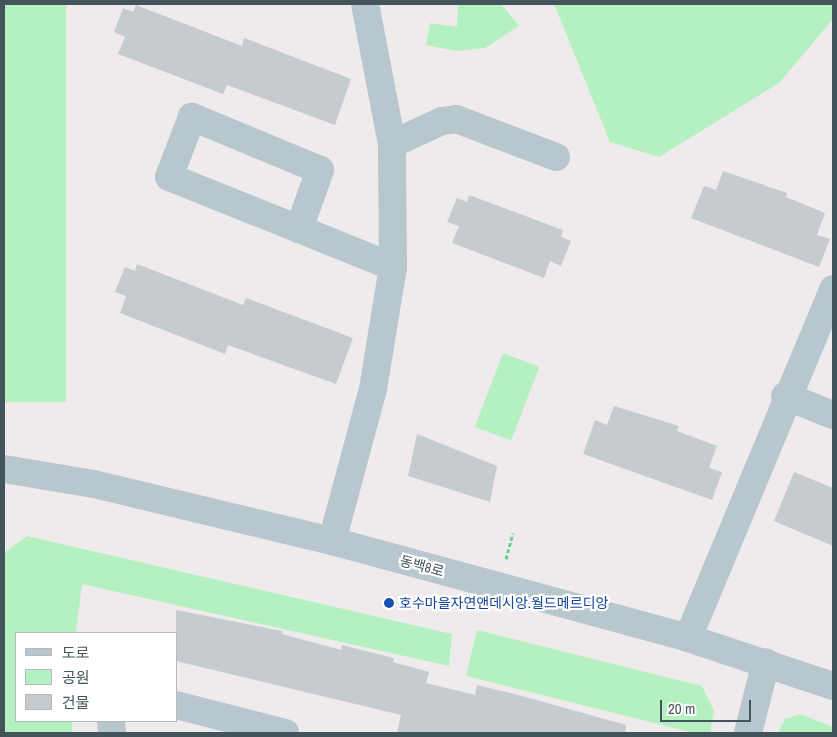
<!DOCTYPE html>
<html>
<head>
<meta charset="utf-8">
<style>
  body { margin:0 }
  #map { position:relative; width:837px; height:737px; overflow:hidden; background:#efebec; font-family:"Archivo Narrow","Noto Sans KR",sans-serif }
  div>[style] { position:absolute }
  .green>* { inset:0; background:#b5f1c0; transform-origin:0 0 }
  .building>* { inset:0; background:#c5cbcf }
  .path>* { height:3px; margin-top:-1.5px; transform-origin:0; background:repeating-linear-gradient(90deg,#6ad28b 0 4px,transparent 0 6.5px) }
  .minor>* { height:28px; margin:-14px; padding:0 14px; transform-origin:14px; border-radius:14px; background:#b8c7cd }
  .dots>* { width:14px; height:14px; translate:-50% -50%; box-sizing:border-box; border:2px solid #fff; border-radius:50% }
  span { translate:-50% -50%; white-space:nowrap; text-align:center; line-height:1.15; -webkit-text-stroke:4.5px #fff; paint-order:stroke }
  .street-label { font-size:14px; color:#43545a }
  .transit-label { font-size:14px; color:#164399 }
  .left { translate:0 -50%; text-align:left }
  .frame { position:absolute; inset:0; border:5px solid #43545a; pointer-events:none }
  .legend { position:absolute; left:15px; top:632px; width:162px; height:90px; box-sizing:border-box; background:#fff; border:1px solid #b4bbbd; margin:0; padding:6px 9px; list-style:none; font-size:15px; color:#43545a }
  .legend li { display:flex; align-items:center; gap:10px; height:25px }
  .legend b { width:25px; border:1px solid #b4bbbd }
  .scale { position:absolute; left:660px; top:700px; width:91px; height:22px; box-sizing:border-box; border:2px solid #43545a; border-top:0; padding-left:6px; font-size:15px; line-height:18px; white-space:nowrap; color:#43545a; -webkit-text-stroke:4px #fff; paint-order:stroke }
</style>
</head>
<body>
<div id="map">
  <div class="green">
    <i style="left:4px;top:4px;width:62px;height:398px"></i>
    <i style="clip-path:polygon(458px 4px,501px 4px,519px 26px,485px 48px,456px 51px,426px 45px,430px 23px,457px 27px)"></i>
    <i style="clip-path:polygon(554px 4px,833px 4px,833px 19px,779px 83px,659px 157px,610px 142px)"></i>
    <i style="left:503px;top:353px;width:39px;height:79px;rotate:21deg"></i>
    <i style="clip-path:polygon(27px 536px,452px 634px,449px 666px,82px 584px,76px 633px,16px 633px,16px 721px,72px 721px,72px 733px,4px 733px,4px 553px)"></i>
    <i style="clip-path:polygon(477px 630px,702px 686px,714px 711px,710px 733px,694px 733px,466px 676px)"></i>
    <i style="clip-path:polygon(800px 714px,833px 727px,833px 733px,778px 733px,785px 719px)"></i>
  </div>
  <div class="building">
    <i style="clip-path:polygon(136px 5px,242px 46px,244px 38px,351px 79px,335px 125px,227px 85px,223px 94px,118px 54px,125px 37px,114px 32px,123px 8px,133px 12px)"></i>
    <i style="clip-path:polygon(723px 171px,787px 193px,786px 197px,825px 213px,817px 235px,830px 239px,819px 267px,691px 218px,704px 186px,716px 190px)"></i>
    <i style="clip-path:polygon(469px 195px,563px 230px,561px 237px,571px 241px,561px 266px,550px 261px,544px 278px,452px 243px,459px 226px,447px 222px,457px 198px,467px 202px)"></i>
    <i style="clip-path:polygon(137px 264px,243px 305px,246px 298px,353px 338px,336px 384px,228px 345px,225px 354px,120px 313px,126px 296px,115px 292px,125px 267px,135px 271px)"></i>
    <i style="clip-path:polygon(614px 406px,679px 426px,677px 431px,717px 446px,709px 468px,722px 472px,712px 500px,583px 454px,595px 420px,607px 425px)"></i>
    <i style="clip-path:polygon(417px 434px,497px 466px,490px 502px,408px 476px)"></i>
    <i style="clip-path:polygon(794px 472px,833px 488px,833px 546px,774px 521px)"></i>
    <i style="clip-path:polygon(176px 610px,282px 631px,282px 634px,341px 650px,342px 645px,394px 658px,393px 662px,429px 672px,426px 683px,475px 695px,477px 685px,526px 697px,626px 725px,625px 733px,397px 733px,401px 715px,176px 661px)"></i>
  </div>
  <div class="path">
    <i style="left:506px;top:559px;width:27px;rotate:-75deg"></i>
  </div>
  <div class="minor">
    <i style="left:392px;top:144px;width:55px;rotate:-24.7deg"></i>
    <i style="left:442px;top:121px;width:14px;rotate:-8deg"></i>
    <i style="left:456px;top:119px;width:107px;rotate:20.8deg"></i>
    <i style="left:299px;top:229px;width:63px;rotate:-70.4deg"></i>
    <i style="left:320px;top:170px;width:139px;rotate:-157.5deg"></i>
    <i style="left:192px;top:117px;width:64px;rotate:111deg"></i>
    <i style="left:169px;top:177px;width:140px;rotate:21.8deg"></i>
    <i style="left:299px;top:229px;width:101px;rotate:22deg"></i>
    <i style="left:785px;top:396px;width:52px;rotate:21.6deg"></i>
    <i style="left:4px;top:469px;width:91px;rotate:9.5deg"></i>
    <i style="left:94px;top:484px;width:245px;rotate:13.5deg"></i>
    <i style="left:332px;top:541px;width:369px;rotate:15.2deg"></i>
    <i style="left:688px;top:638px;width:153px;rotate:18.3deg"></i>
    <i style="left:332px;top:541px;width:157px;rotate:-74.9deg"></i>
    <i style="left:373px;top:389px;width:124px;rotate:-80.7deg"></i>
    <i style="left:393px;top:267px;width:123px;rotate:-90.5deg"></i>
    <i style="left:392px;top:144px;width:143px;rotate:-100.9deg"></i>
    <i style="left:688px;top:638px;width:378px;rotate:-67.4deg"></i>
    <i style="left:176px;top:705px;width:113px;rotate:14.4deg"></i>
    <i style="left:111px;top:721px;width:12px;rotate:85deg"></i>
    <i style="left:748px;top:733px;width:73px;rotate:-75.8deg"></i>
  </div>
  <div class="dots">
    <i style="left:389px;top:603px;background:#1a4fb4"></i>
  </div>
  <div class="street-label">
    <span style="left:422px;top:566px;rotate:15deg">동백8로</span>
  </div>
  <div class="transit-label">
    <span class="left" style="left:399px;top:603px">호수마을자연앤데시앙.월드메르디앙</span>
  </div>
  <div class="frame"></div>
  <ul class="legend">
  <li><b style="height:6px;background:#b8c7cd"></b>도로</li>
  <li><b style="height:14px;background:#b5f1c0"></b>공원</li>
  <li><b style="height:14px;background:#c5cbcf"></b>건물</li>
  </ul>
  <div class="scale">20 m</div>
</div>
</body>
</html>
